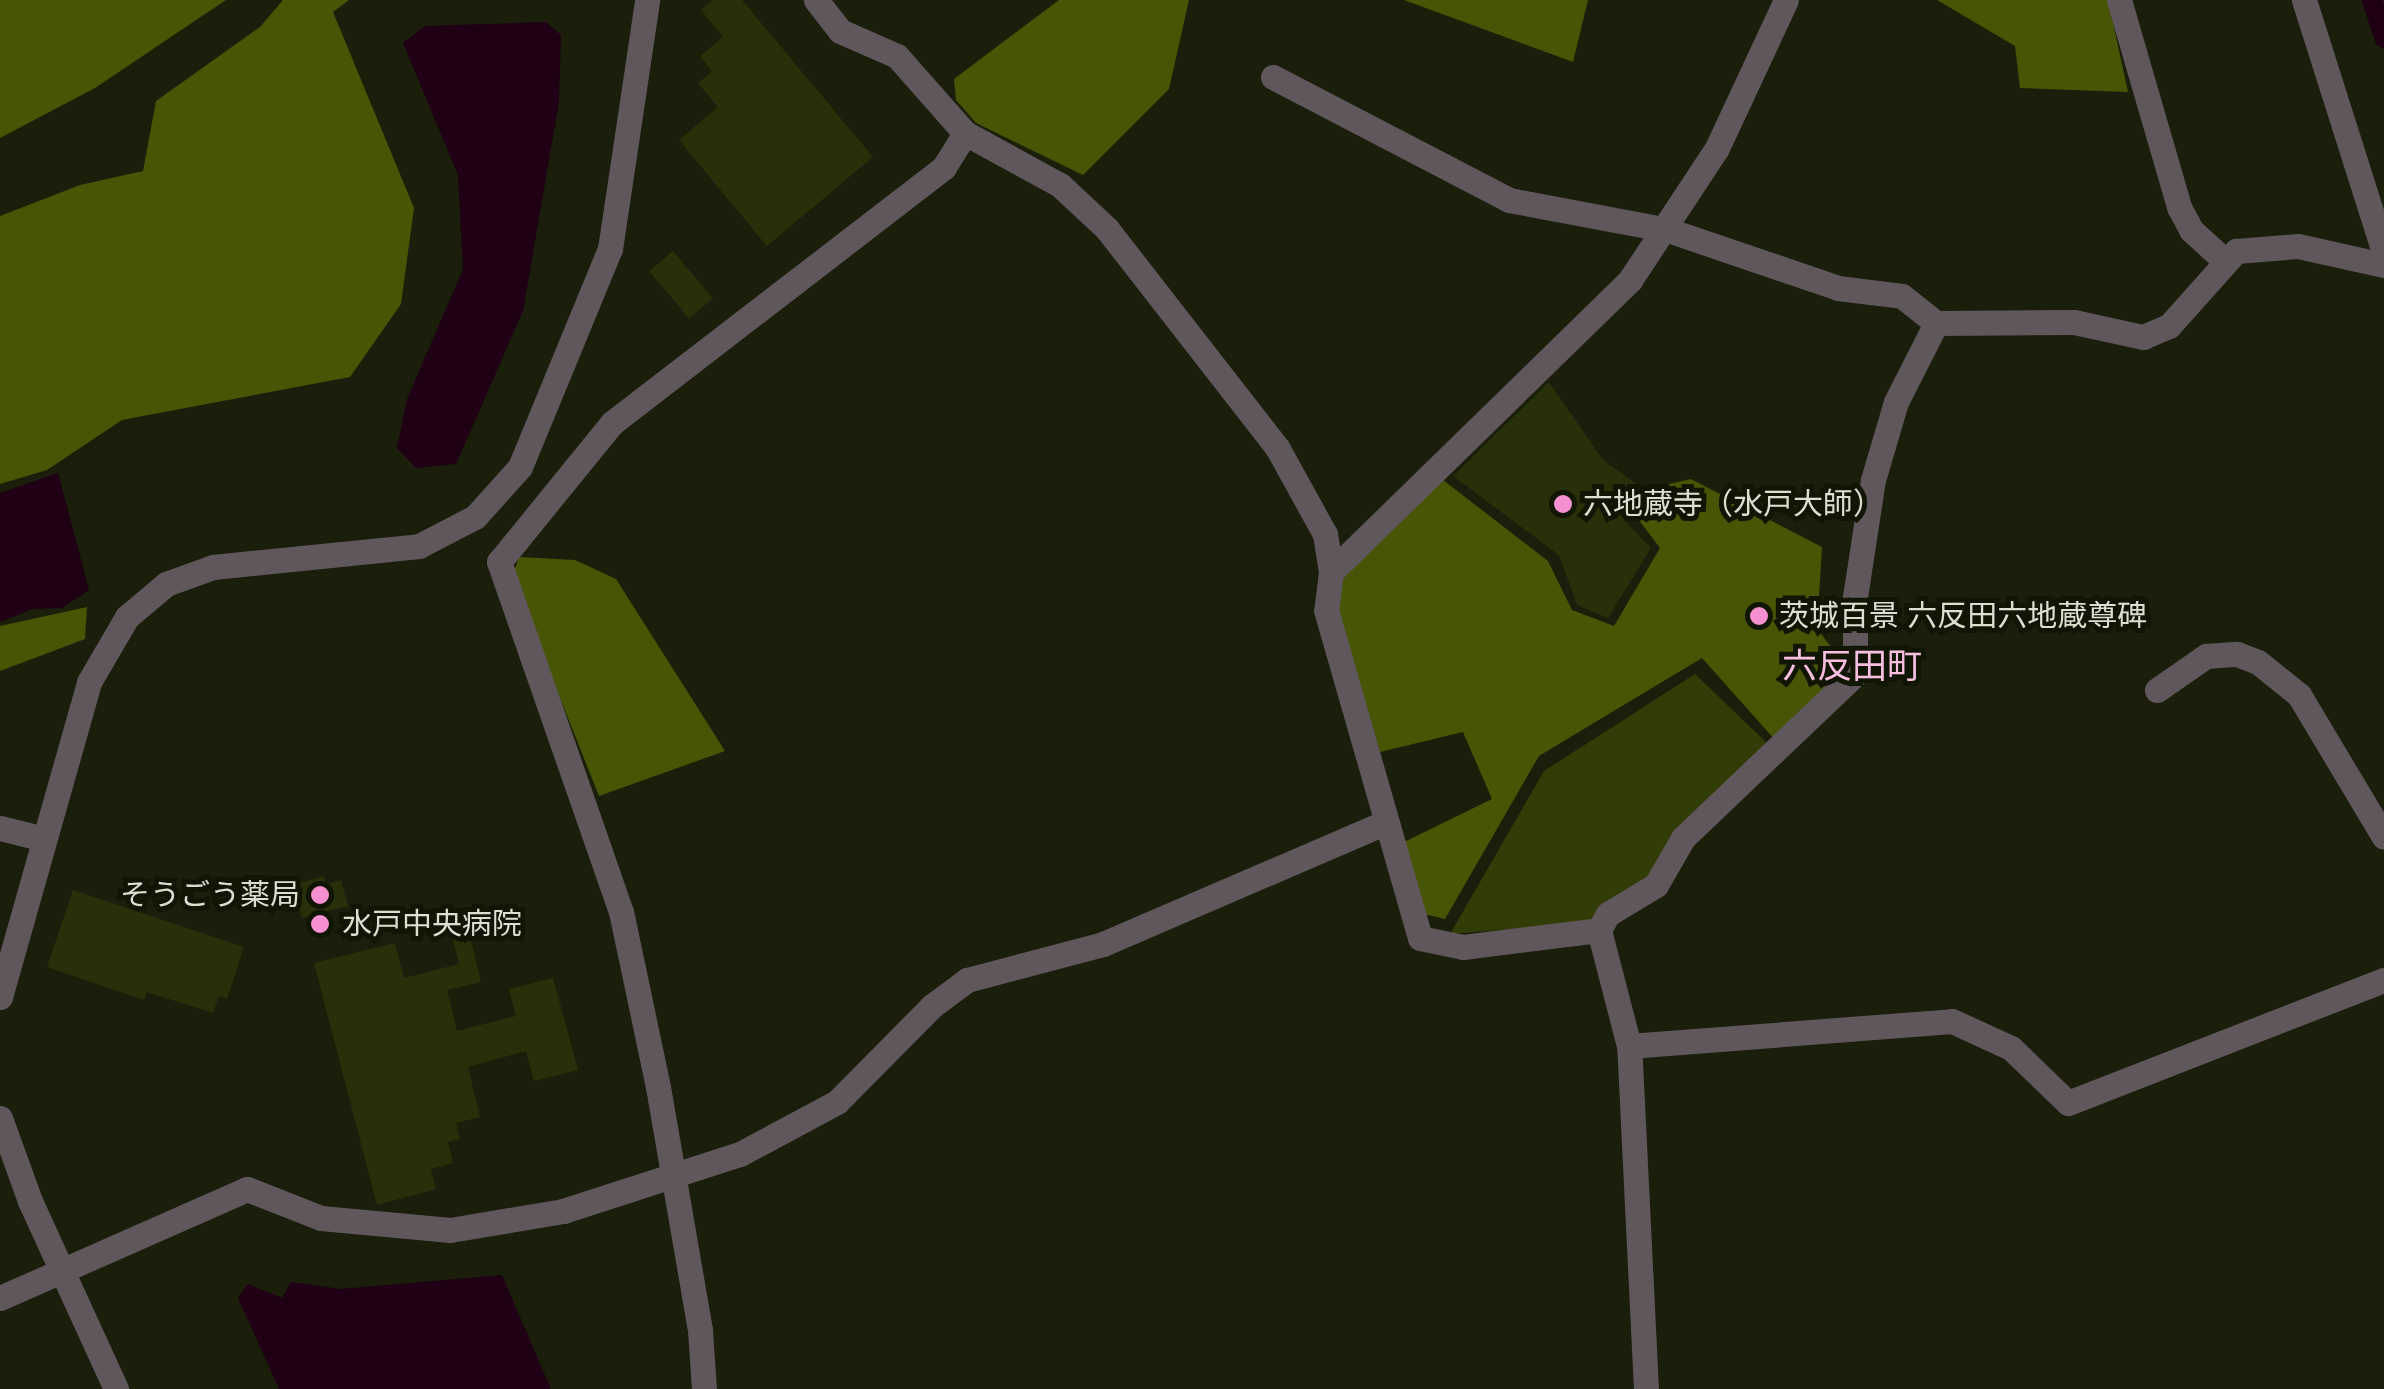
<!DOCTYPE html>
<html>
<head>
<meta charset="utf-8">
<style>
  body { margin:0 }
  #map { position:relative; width:2384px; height:1389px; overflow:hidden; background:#1a1e0b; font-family:Arial,"Noto Sans JP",sans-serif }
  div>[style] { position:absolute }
  .green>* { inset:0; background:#323c06 }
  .forest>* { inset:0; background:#475504 }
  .water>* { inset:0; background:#1f0014 }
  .canal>* { height:20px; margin:-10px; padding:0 10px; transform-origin:10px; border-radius:10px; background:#1f0014 }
  .building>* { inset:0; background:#28300a; transform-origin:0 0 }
  .minor>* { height:25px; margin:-12.5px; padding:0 12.5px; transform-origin:12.5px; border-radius:12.5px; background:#60575c }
  .dots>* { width:28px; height:28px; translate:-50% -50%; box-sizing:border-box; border:5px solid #111503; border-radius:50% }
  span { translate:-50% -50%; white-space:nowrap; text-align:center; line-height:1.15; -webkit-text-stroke:10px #111503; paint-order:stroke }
  .poi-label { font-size:30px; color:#dbdfd2 }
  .left { translate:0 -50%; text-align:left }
  .right { translate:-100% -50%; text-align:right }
  .quarter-label { font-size:35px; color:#f9bfe1 }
</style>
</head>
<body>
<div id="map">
  <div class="green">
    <i style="clip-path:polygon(1695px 674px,1768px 744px,1653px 876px,1594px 922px,1450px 934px,1544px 771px)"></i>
  </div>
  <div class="forest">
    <i style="clip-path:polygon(0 0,226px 0,95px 88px,0 138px)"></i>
    <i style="clip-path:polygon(283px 0,349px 0,333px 12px,414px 208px,401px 304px,350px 377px,122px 420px,47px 470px,0 484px,0 216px,80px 185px,143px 171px,156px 101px,260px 27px)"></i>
    <i style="clip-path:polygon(1059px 0,1189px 0,1169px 89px,1083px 175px,976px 123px,956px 100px,954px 79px)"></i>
    <i style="clip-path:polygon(1404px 0,1588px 0,1573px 62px)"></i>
    <i style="clip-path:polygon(1937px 0,2108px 0,2128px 92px,2020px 88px,2015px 46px)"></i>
    <i style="clip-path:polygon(1691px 479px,1822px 547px,1817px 629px,1847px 667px,1776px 741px,1702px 658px,1539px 756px,1445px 919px,1415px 912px,1398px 845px,1492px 799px,1463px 732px,1380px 752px,1338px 608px,1341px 560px,1443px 480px,1548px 561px,1572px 610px,1614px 626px,1660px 548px,1638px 519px,1651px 488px)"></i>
    <i style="clip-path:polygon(519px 557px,575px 560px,616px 579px,725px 751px,599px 796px,512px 577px)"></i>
    <i style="clip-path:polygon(87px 607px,85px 639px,0 671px,0 626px)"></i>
  </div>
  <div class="water">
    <i style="clip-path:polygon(546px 22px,561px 35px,559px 102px,523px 311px,456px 464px,416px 468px,397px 448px,407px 399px,463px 269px,458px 175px,403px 43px,425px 26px)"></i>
    <i style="clip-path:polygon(58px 473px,89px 590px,62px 608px,33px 609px,0 622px,0 493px)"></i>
    <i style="clip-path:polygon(502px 1275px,551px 1389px,279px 1389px,238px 1298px,248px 1284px,282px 1298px,291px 1282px,341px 1289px)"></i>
  </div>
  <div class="canal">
    <i style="left:2372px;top:0;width:40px;rotate:72deg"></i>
  </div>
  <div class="building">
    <i style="clip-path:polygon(713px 0,742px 0,873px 157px,767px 246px,679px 140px,718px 107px,698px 83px,712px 71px,700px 56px,723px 37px,701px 10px)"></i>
    <i style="left:673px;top:251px;width:62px;height:31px;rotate:50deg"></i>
    <i style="clip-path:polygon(1549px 382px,1603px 460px,1644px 489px,1624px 520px,1651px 548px,1608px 618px,1577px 605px,1559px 555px,1453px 476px)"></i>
    <i style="clip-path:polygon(324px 876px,326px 884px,341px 880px,348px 906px,302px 918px,293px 885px)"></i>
    <i style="clip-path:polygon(73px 890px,244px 947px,227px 999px,219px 996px,213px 1013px,147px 992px,144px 1000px,47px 967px)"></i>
    <i style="clip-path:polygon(464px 912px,481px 982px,447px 990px,457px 1031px,516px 1016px,509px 989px,553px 978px,578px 1070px,534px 1081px,526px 1051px,468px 1067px,480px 1117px,456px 1123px,460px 1139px,448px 1142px,453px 1163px,431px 1169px,436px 1189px,377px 1205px,314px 963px,395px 943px,404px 978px,459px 964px,447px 916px)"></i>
  </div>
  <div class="minor">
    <i style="left:816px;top:0;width:39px;rotate:52deg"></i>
    <i style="left:840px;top:31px;width:62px;rotate:23.7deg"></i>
    <i style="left:897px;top:56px;width:103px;rotate:48.6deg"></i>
    <i style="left:965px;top:133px;width:108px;rotate:28.7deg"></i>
    <i style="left:1060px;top:185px;width:64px;rotate:43.1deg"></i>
    <i style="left:1107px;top:229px;width:279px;rotate:52.1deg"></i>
    <i style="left:1278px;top:449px;width:97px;rotate:61.1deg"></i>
    <i style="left:1325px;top:534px;width:38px;rotate:81deg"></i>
    <i style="left:1331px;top:572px;width:38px;rotate:97deg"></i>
    <i style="left:1326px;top:610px;width:341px;rotate:74deg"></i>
    <i style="left:1420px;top:938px;width:44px;rotate:11.8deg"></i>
    <i style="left:1463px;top:947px;width:137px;rotate:-7.1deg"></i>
    <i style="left:2119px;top:0;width:216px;rotate:73.8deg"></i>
    <i style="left:2179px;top:207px;width:26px;rotate:62deg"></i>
    <i style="left:2191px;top:230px;width:45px;rotate:42.3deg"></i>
    <i style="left:2304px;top:0;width:264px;rotate:72.4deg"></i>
    <i style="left:1273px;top:77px;width:266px;rotate:27.5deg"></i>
    <i style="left:1509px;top:200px;width:162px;rotate:10.7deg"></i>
    <i style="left:1668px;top:230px;width:180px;rotate:18.8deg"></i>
    <i style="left:1838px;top:288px;width:64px;rotate:7.1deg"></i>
    <i style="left:1902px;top:296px;width:43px;rotate:38.5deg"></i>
    <i style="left:1936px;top:323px;width:138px;rotate:-0.4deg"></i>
    <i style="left:2074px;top:322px;width:71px;rotate:12.3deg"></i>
    <i style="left:2143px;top:337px;width:28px;rotate:-23deg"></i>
    <i style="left:2169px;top:326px;width:101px;rotate:-48.2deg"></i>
    <i style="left:2236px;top:251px;width:62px;rotate:-4.6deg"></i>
    <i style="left:2298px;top:246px;width:88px;rotate:12.5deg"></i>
    <i style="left:1331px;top:572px;width:418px;rotate:-44.3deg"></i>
    <i style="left:1630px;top:280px;width:158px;rotate:-56.6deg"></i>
    <i style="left:1717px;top:148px;width:163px;rotate:-65deg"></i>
    <i style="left:2157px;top:690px;width:60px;rotate:-34.8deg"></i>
    <i style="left:2206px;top:656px;width:31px;rotate:-4deg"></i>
    <i style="left:2237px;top:654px;width:22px;rotate:21deg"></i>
    <i style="left:2258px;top:662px;width:53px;rotate:38.8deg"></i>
    <i style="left:2299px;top:695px;width:165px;rotate:59.1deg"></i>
    <i style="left:0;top:828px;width:45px;rotate:14deg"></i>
    <i style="left:0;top:997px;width:327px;rotate:-74.2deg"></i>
    <i style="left:89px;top:682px;width:75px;rotate:-59.7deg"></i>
    <i style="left:127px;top:617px;width:51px;rotate:-40.2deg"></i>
    <i style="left:166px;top:584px;width:50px;rotate:-19.9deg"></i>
    <i style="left:213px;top:567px;width:207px;rotate:-5.8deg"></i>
    <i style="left:419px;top:546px;width:63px;rotate:-27.4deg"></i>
    <i style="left:475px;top:517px;width:67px;rotate:-48deg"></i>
    <i style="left:520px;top:467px;width:236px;rotate:-67.6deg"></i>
    <i style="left:610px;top:249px;width:252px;rotate:-81.5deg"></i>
    <i style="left:1629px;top:1046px;width:324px;rotate:-4.4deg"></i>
    <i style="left:1952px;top:1021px;width:65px;rotate:24.6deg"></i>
    <i style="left:2011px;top:1048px;width:79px;rotate:44deg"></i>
    <i style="left:2068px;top:1103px;width:339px;rotate:-21.3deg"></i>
    <i style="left:0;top:1118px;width:88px;rotate:70.1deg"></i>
    <i style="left:30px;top:1201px;width:207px;rotate:65.4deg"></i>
    <i style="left:0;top:1298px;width:270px;rotate:-23.8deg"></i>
    <i style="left:247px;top:1189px;width:79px;rotate:21.4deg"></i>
    <i style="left:321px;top:1218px;width:130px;rotate:5.3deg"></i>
    <i style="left:450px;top:1230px;width:115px;rotate:-9.5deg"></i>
    <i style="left:563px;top:1211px;width:186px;rotate:-17.9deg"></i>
    <i style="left:740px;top:1154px;width:110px;rotate:-28.2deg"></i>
    <i style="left:837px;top:1102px;width:135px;rotate:-45.3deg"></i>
    <i style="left:932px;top:1006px;width:44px;rotate:-36.6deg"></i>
    <i style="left:967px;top:980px;width:141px;rotate:-14.8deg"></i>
    <i style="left:1103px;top:944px;width:306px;rotate:-23.3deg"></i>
    <i style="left:704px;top:1389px;width:59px;rotate:-93.9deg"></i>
    <i style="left:700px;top:1330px;width:247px;rotate:-99.8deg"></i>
    <i style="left:658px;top:1087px;width:179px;rotate:-101.9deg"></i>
    <i style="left:621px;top:912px;width:371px;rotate:-109.2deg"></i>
    <i style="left:499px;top:562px;width:179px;rotate:-50.9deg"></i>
    <i style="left:612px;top:423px;width:419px;rotate:-37.6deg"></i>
    <i style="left:944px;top:167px;width:40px;rotate:-58deg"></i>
    <i style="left:1646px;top:1389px;width:343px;rotate:-92.8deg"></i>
    <i style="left:1629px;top:1046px;width:120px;rotate:-104.5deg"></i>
    <i style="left:1599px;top:930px;width:18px;rotate:-61deg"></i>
    <i style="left:1608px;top:914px;width:56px;rotate:-31.1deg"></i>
    <i style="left:1656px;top:885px;width:54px;rotate:-60.1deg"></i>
    <i style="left:1683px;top:838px;width:238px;rotate:-43.6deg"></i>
    <i style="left:1855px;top:674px;width:77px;rotate:-90deg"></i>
    <i style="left:1855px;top:597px;width:118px;rotate:-81.3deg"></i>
    <i style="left:1873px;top:480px;width:81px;rotate:-73.6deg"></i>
    <i style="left:1896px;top:402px;width:89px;rotate:-63.1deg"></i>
  </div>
  <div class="dots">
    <i style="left:1563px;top:504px;background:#f690d1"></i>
    <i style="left:1759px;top:616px;background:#f690d1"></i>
    <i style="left:320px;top:895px;background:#f690d1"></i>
    <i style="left:320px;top:924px;background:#f690d1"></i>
  </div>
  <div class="poi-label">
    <span class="left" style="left:1583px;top:504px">六地蔵寺（水戸大師）</span>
    <span class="left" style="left:1779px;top:616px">茨城百景 六反田六地蔵尊碑</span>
    <span class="right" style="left:300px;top:895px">そうごう薬局</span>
    <span class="left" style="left:342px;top:924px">水戸中央病院</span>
  </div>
  <div class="quarter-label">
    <span style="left:1852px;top:666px">六反田町</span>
  </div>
</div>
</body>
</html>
